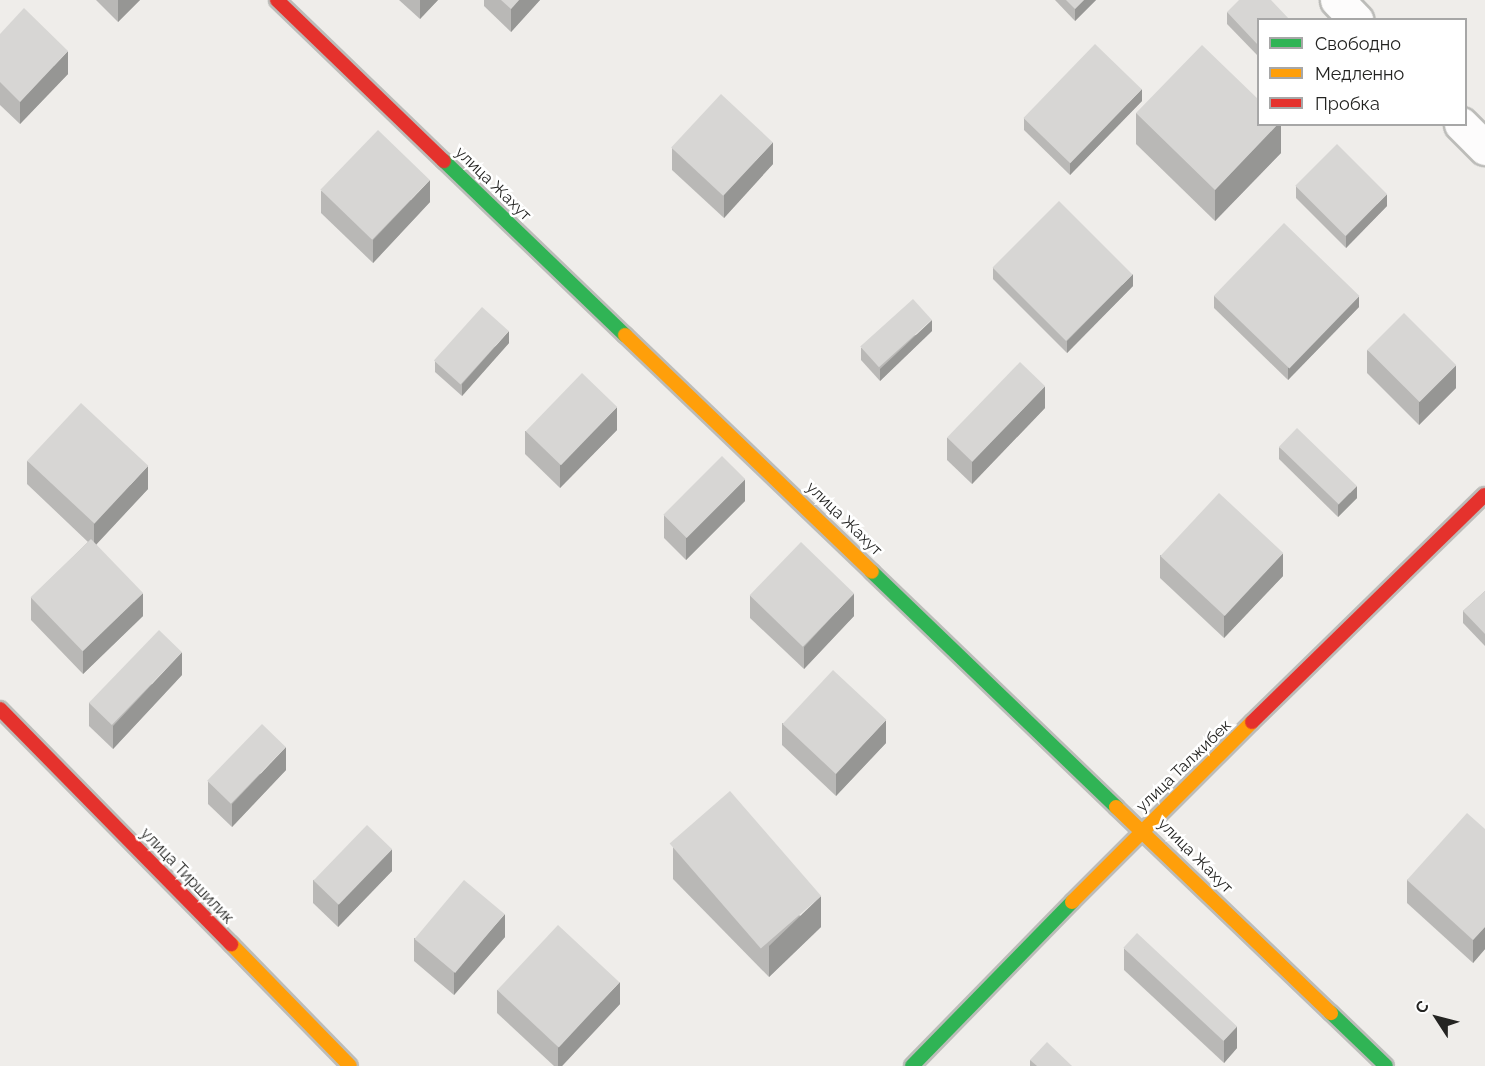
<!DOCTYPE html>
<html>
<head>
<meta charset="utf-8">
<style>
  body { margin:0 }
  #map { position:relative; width:1485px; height:1066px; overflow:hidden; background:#efedea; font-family:Raleway,sans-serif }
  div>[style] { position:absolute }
  .roads { filter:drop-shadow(2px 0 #bcbcb9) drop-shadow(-2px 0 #bcbcb9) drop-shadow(0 2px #bcbcb9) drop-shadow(0 -2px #bcbcb9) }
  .street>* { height:33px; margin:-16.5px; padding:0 16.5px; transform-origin:16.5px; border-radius:16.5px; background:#fdfcfc }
  .fast>* { height:14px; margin:-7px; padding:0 7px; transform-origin:7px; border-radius:7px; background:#30b455 }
  .slow>* { height:14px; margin:-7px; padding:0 7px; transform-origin:7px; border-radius:7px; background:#ff9f0a }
  .jam>* { height:14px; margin:-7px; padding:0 7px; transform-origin:7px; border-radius:7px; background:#e5322d }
  .wall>* { inset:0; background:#b9b8b6 }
  .shaded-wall>* { inset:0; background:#969694 }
  .building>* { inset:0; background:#d7d6d4; transform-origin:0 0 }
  span { translate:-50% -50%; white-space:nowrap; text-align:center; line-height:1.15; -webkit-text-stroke:5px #fff; paint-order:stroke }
  .street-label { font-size:16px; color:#242422 }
  .legend { position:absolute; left:1257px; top:18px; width:210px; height:108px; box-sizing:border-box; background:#fff; border:2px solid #a7a7a7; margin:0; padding:8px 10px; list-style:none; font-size:18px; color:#242422 }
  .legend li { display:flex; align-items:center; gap:12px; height:30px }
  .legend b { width:30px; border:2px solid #a7a7a7 }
  .north { position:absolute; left:1407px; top:988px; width:60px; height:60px; -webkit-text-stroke:4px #fff; paint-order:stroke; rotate:306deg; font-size:16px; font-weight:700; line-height:24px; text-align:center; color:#242422 }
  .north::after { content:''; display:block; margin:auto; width:21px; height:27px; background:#242422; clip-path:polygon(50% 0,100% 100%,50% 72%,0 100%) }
</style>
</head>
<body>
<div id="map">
  <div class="roads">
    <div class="street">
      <i style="left:1337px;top:0;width:28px;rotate:46deg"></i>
      <i style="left:1461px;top:124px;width:34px;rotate:45deg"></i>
    </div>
    <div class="fast">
      <i style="left:444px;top:161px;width:251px;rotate:43.9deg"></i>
      <i style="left:872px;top:572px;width:339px;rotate:43.9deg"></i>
      <i style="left:1331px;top:1013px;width:76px;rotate:43.9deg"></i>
      <i style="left:912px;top:1066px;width:229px;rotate:-45.7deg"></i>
    </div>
    <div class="slow">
      <i style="left:625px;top:335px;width:342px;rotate:43.8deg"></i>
      <i style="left:1116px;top:807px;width:298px;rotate:43.8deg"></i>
      <i style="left:1072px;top:902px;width:255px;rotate:-45deg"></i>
      <i style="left:231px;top:944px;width:170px;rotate:45.7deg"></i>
    </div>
    <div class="jam">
      <i style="left:277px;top:0;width:232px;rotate:44deg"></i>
      <i style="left:0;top:709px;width:330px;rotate:45.5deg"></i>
      <i style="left:1252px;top:722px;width:325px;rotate:-44.3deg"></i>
    </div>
  </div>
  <div class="wall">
    <i style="clip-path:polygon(96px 0,140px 0,118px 22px)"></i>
    <i style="clip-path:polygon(399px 0,438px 0,420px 19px)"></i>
    <i style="clip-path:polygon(484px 0,540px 0,511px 32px,484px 6px)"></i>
    <i style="clip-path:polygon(1055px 0,1096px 0,1075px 21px)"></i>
    <i style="clip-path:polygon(1227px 12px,1258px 20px,1258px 56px,1227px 24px)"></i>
    <i style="clip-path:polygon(0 34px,68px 74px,20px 124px,0 105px)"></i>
    <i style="clip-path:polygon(1142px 101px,1070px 175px,1024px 130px,1024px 118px)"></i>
    <i style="clip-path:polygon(1136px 113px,1281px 124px,1281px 153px,1215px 221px,1136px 144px)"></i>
    <i style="clip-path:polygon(672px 148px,773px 164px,724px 218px,672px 170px)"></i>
    <i style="clip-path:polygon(1296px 186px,1387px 206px,1346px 248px,1296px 198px)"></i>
    <i style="clip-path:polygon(321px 191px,430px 202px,373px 263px,321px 213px)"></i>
    <i style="clip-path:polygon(993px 268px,1133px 286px,1067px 353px,993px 279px)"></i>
    <i style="clip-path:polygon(1214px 296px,1359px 307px,1288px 380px,1214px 308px)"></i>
    <i style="clip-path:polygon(932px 331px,880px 381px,861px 360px,861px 348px)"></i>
    <i style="clip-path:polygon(509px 343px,462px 396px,435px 372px,435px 361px)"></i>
    <i style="clip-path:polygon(1367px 350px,1456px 388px,1419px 425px,1367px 373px)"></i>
    <i style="clip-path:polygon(1045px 408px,972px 484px,947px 460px,947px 438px)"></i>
    <i style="clip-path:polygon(617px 430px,560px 488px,525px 454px,525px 431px)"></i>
    <i style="clip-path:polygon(1279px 447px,1357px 498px,1338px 517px,1279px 459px)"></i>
    <i style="clip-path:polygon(27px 461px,148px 489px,96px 544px,143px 616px,83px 674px,31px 620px,31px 598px,88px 542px,27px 484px)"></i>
    <i style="clip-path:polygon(745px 501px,686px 560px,664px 538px,664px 515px)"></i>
    <i style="clip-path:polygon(1160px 555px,1283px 576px,1224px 638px,1160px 578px)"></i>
    <i style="clip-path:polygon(1485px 591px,1485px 646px,1463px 623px,1463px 611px)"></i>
    <i style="clip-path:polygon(750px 595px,854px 616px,804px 669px,750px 618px)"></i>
    <i style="clip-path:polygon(182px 675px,113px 749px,89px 726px,89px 703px)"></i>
    <i style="clip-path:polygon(782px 723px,886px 743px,836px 796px,782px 745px)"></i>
    <i style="clip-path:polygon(286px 770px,232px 827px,208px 804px,208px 781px)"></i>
    <i style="clip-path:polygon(1485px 829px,1485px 949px,1473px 963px,1407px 903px,1407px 880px)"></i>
    <i style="clip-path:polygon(673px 847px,821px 927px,769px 977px,673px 879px)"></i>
    <i style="clip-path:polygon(392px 871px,338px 927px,313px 903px,313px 880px)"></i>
    <i style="clip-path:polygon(505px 937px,454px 995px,414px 961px,414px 938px)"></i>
    <i style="clip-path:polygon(1124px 948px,1237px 1048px,1224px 1063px,1124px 970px)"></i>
    <i style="clip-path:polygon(497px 990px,620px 1004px,562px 1066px,554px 1066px,497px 1013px)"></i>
    <i style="clip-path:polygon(1030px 1060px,1072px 1066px,1030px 1066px)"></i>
  </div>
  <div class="shaded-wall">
    <i style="clip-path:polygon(118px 0,140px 0,118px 22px)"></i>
    <i style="clip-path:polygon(420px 0,438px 0,420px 19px)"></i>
    <i style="clip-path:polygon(519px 0,540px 0,511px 32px,511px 9px)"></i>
    <i style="clip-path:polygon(1084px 0,1096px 0,1075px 21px,1075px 9px)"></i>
    <i style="clip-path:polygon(68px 51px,68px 74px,20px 124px,20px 102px)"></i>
    <i style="clip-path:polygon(1142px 89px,1142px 101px,1070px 175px,1070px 163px)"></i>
    <i style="clip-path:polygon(1278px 124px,1281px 124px,1281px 153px,1215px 221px,1215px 190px)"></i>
    <i style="clip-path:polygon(773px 142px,773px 164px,724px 218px,724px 195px)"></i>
    <i style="clip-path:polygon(430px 180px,430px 202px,373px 263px,373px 240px)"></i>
    <i style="clip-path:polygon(1387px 194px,1387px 206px,1346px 248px,1346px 236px)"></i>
    <i style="clip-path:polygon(1133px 274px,1133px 286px,1067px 353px,1067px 341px)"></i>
    <i style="clip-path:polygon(1359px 296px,1359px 307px,1288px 380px,1288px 368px)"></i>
    <i style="clip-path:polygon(932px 320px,932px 331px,880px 381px,880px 369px)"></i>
    <i style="clip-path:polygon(509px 331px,509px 343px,462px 396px,462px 384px)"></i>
    <i style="clip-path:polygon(1456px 365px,1456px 388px,1419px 425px,1419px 402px)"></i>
    <i style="clip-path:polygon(1045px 386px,1045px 408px,972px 484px,972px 462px)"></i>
    <i style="clip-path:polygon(617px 407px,617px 430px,560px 488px,560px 465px)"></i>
    <i style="clip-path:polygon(148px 466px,148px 489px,94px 547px,94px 524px)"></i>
    <i style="clip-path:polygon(745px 479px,745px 501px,686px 560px,686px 538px)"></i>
    <i style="clip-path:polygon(1357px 486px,1357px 498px,1338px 517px,1338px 505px)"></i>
    <i style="clip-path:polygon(1283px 553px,1283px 576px,1224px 638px,1224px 615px)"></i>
    <i style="clip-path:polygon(143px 593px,143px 616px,83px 674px,83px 651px)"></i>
    <i style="clip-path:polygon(854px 593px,854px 616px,804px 669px,804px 647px)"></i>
    <i style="clip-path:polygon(182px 652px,182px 675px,113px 749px,113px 726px)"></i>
    <i style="clip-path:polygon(886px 720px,886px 743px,836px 796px,836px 773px)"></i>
    <i style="clip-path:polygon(286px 747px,286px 770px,232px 827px,232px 804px)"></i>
    <i style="clip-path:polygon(392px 849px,392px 871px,338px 927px,338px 904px)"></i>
    <i style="clip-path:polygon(821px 896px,821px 927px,769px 977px,769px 946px)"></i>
    <i style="clip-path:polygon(505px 914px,505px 937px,454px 995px,454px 972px)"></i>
    <i style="clip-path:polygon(1485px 927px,1485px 949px,1473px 963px,1473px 940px)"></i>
    <i style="clip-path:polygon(620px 982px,620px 1004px,562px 1066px,558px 1066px,558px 1047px)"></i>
    <i style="clip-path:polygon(1237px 1026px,1237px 1048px,1224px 1063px,1224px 1040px)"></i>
  </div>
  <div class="building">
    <i style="clip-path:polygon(501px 0,519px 0,511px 9px)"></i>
    <i style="clip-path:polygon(1066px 0,1084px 0,1075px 9px)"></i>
    <i style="clip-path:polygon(1239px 0,1271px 0,1290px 20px,1258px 20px,1258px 45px,1227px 12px)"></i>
    <i style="clip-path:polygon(24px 8px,68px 51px,20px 102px,0 82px,0 34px)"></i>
    <i style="left:1095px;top:44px;width:65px;height:103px;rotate:44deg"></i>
    <i style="clip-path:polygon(1202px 45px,1258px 99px,1258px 124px,1278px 124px,1215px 190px,1136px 113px)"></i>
    <i style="left:721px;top:94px;width:71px;height:73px;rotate:43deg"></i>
    <i style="left:378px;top:130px;width:72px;height:83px;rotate:44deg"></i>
    <i style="left:1337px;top:144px;width:71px;height:59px;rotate:45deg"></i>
    <i style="left:1059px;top:201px;width:104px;height:94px;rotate:45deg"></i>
    <i style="left:1284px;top:223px;width:105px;height:101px;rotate:44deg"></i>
    <i style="left:913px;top:299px;width:28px;height:71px;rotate:48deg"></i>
    <i style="left:482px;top:307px;width:36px;height:72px;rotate:42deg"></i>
    <i style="left:1404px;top:313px;width:74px;height:52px;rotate:45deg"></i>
    <i style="left:1020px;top:362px;width:35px;height:105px;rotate:44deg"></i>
    <i style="left:582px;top:373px;width:49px;height:81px;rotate:44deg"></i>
    <i style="left:81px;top:403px;width:92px;height:79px;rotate:43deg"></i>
    <i style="left:1297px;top:428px;width:83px;height:26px;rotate:44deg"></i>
    <i style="left:722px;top:456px;width:33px;height:83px;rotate:45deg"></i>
    <i style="left:1219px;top:493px;width:88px;height:86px;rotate:43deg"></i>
    <i style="left:91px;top:539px;width:75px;height:84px;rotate:46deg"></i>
    <i style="left:801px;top:542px;width:74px;height:74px;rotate:44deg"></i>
    <i style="clip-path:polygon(1485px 591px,1485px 634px,1463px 611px)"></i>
    <i style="left:159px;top:630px;width:32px;height:101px;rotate:44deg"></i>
    <i style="left:833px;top:670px;width:73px;height:74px;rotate:43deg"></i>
    <i style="left:262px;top:724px;width:33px;height:79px;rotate:44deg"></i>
    <i style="left:730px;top:791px;width:139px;height:80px;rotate:49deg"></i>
    <i style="clip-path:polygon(1467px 813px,1485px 829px,1485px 927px,1473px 940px,1407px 880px)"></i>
    <i style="left:367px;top:825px;width:35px;height:77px;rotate:44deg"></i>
    <i style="left:464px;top:880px;width:53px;height:77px;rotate:40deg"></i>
    <i style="left:558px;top:925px;width:84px;height:89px;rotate:43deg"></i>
    <i style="left:1137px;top:933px;width:137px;height:20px;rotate:43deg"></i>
    <i style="clip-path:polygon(1047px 1042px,1072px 1066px,1037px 1066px,1030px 1060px)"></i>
  </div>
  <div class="street-label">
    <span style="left:493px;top:184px;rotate:44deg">улица Жахут</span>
    <span style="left:844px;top:519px;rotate:44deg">улица Жахут</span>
    <span style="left:1184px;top:766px;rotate:-44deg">улица Талжибек</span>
    <span style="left:1195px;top:856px;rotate:45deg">улица Жахут</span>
    <span style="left:187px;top:876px;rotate:46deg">улица Тиршилик</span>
  </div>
  <ul class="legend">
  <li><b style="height:8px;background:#30b455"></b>Свободно</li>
  <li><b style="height:8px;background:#ff9f0a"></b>Медленно</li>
  <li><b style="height:8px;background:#e5322d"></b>Пробка</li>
  </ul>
  <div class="north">С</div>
</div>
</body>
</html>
